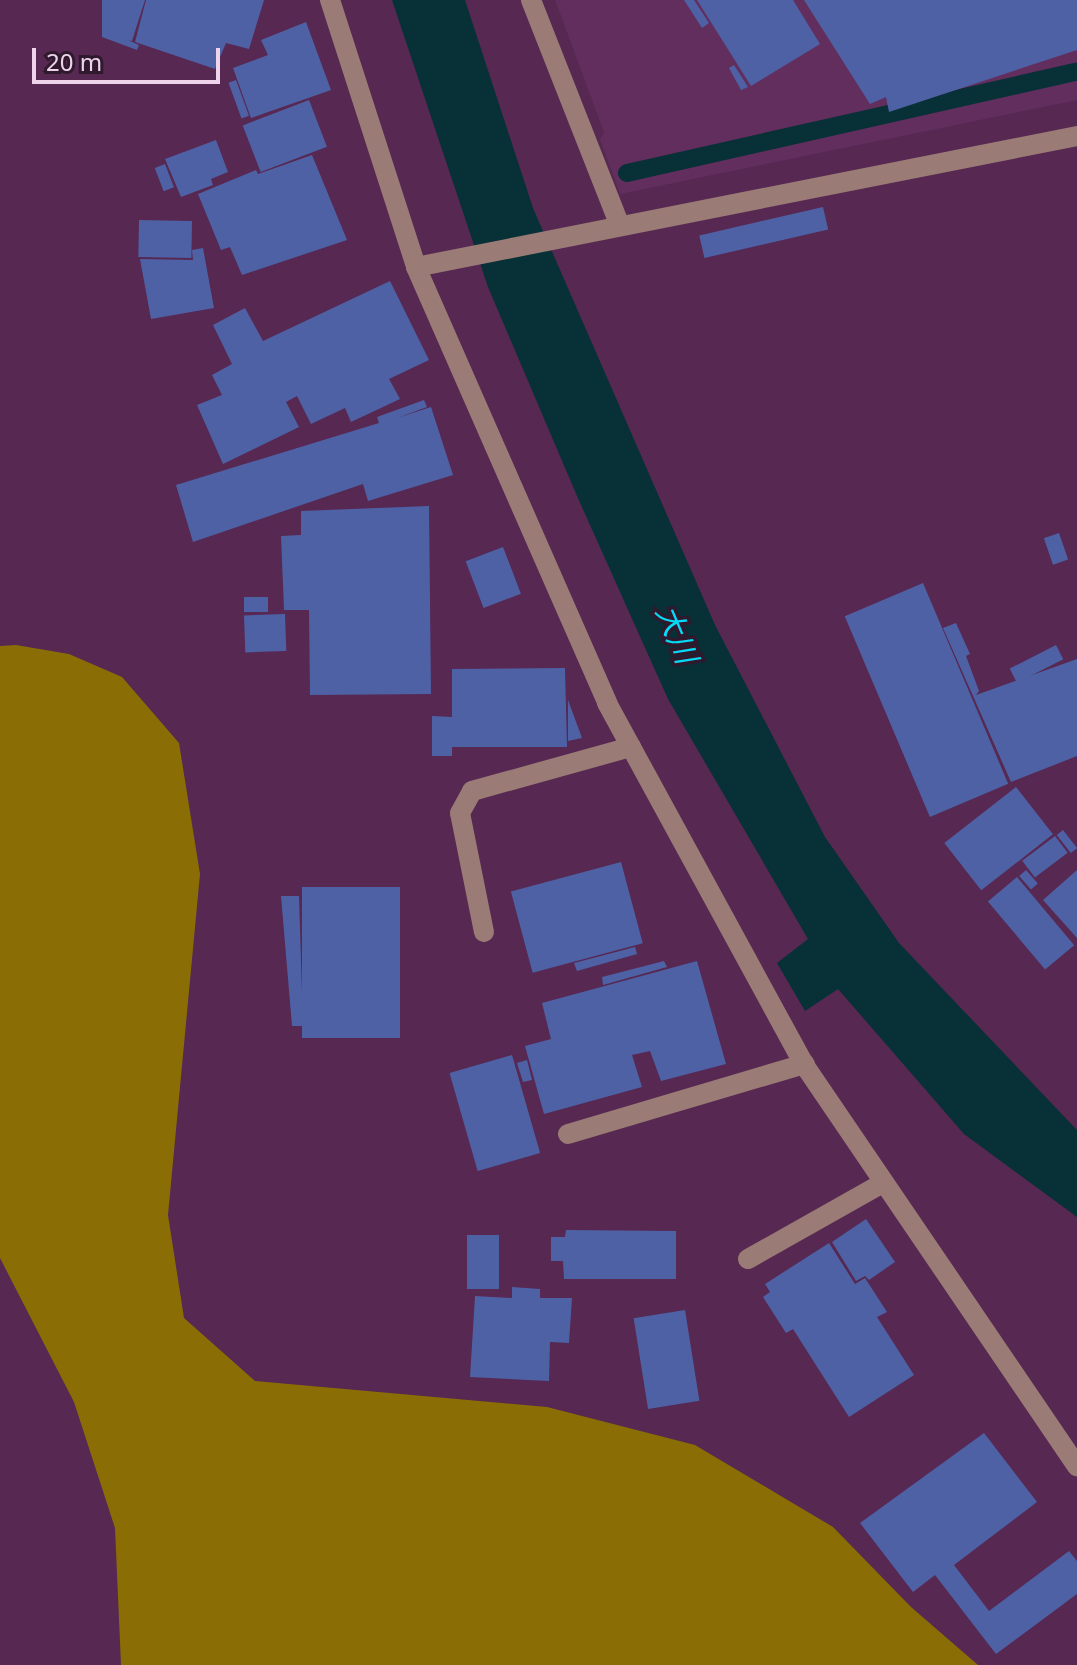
<!DOCTYPE html>
<html>
<head>
<meta charset="utf-8">
<style>
  body { margin:0 }
  #map { position:relative; width:1077px; height:1665px; overflow:hidden; background:#562852; font-family:"Noto Sans","Noto Sans JP",sans-serif }
  div>[style] { position:absolute }
  .built>* { inset:0; background:#622e5e }
  .forest>* { inset:0; background:#8a6e05 }
  .water>* { inset:0; background:#073037 }
  .stream>* { height:18px; margin:-9px; padding:0 9px; transform-origin:9px; border-radius:9px; background:#073037 }
  .building>* { inset:0; background:#4f61a5; transform-origin:0 0 }
  .minor>* { height:20px; margin:-10px; padding:0 10px; transform-origin:10px; border-radius:10px; background:#9a7b75 }
  span { translate:-50% -50%; white-space:nowrap; text-align:center; line-height:1.15; -webkit-text-stroke:7px #2f1a2d; paint-order:stroke }
  .water-label { font-size:30px; color:#06daf6; font-style:italic }
  .scale { position:absolute; left:32px; top:48px; width:188px; height:36px; box-sizing:border-box; border:4px solid #efd2eb; border-top:0; padding-left:10px; font-size:24px; line-height:28px; white-space:nowrap; color:#efd2eb; -webkit-text-stroke:6px #2f1a2d; paint-order:stroke }
</style>
</head>
<body>
<div id="map">
  <div class="built">
    <i style="clip-path:polygon(555px 0,1077px 0,1077px 100px,620px 194px,600px 139px,604px 132px)"></i>
  </div>
  <div class="forest">
    <i style="clip-path:polygon(16px 645px,69px 654px,122px 677px,179px 743px,200px 874px,168px 1215px,184px 1318px,255px 1381px,547px 1407px,695px 1445px,833px 1527px,911px 1607px,978px 1665px,121px 1665px,115px 1528px,74px 1402px,0 1258px,0 646px)"></i>
  </div>
  <div class="water">
    <i style="clip-path:polygon(392px 0,465px 0,533px 208px,715px 625px,825px 837px,899px 943px,1077px 1130px,1077px 1217px,964px 1134px,838px 989px,805px 1011px,777px 963px,808px 939px,668px 699px,577px 496px,488px 287px)"></i>
  </div>
  <div class="stream">
    <i style="left:627px;top:173px;width:461px;rotate:-12.7deg"></i>
  </div>
  <div class="building">
    <i style="clip-path:polygon(102px 0,145px 0,132px 41px,128px 40px,139px 45px,137px 50px,102px 37px)"></i>
    <i style="clip-path:polygon(146px 0,264px 0,249px 49px,226px 43px,215px 69px,135px 42px)"></i>
    <i style="clip-path:polygon(684px 0,694px 0,709px 23px,702px 28px)"></i>
    <i style="clip-path:polygon(697px 0,793px 0,820px 44px,751px 86px)"></i>
    <i style="clip-path:polygon(804px 0,1077px 0,1077px 50px,889px 112px,886px 97px,870px 104px)"></i>
    <i style="clip-path:polygon(306px 22px,331px 90px,251px 118px,233px 68px,268px 55px,261px 40px)"></i>
    <i style="clip-path:polygon(734px 65px,748px 87px,741px 90px,729px 68px)"></i>
    <i style="left:236px;top:80px;width:38px;height:8px;rotate:70deg"></i>
    <i style="left:309px;top:100px;width:50px;height:71px;rotate:69deg"></i>
    <i style="clip-path:polygon(216px 140px,228px 172px,211px 179px,213px 185px,181px 197px,165px 159px)"></i>
    <i style="clip-path:polygon(312px 155px,347px 240px,242px 275px,230px 247px,221px 250px,198px 194px,256px 170px,258px 174px)"></i>
    <i style="left:165px;top:164px;width:25px;height:11px;rotate:69deg"></i>
    <i style="left:823px;top:207px;width:23px;height:127px;rotate:77deg"></i>
    <i style="left:139px;top:220px;width:53px;height:37px;rotate:1deg"></i>
    <i style="clip-path:polygon(203px 248px,214px 308px,151px 319px,140px 259px,193px 260px,192px 250px)"></i>
    <i style="clip-path:polygon(390px 281px,429px 360px,389px 379px,400px 399px,351px 422px,345px 408px,311px 424px,297px 396px,286px 402px,299px 427px,223px 464px,197px 405px,222px 395px,212px 375px,232px 364px,213px 325px,245px 308px,263px 341px)"></i>
    <i style="clip-path:polygon(424px 400px,427px 407px,397px 418px,431px 407px,453px 475px,368px 501px,363px 484px,193px 542px,176px 485px,379px 423px,377px 417px)"></i>
    <i style="clip-path:polygon(429px 506px,431px 694px,310px 695px,309px 610px,284px 610px,281px 536px,301px 535px,301px 511px)"></i>
    <i style="left:1059px;top:533px;width:28px;height:16px;rotate:71deg"></i>
    <i style="left:503px;top:547px;width:50px;height:40px;rotate:69deg"></i>
    <i style="left:923px;top:583px;width:218px;height:85px;rotate:67deg"></i>
    <i style="left:244px;top:597px;width:24px;height:15px"></i>
    <i style="left:285px;top:614px;width:37px;height:41px;rotate:88deg"></i>
    <i style="clip-path:polygon(956px 623px,970px 654px,966px 656px,979px 691px,976px 695px,1077px 659px,1077px 756px,1011px 782px,943px 628px)"></i>
    <i style="left:1056px;top:645px;width:16px;height:52px;rotate:63deg"></i>
    <i style="clip-path:polygon(565px 668px,567px 747px,452px 747px,452px 756px,432px 756px,432px 716px,452px 717px,452px 669px)"></i>
    <i style="clip-path:polygon(568px 700px,582px 738px,568px 741px)"></i>
    <i style="left:1016px;top:787px;width:60px;height:91px;rotate:52deg"></i>
    <i style="left:1063px;top:830px;width:23px;height:8px;rotate:52deg"></i>
    <i style="left:1055px;top:836px;width:21px;height:41px;rotate:53deg"></i>
    <i style="left:621px;top:862px;width:84px;height:114px;rotate:75deg"></i>
    <i style="left:1026px;top:870px;width:18px;height:9px;rotate:49deg"></i>
    <i style="clip-path:polygon(1077px 870px,1077px 938px,1043px 900px)"></i>
    <i style="left:1017px;top:877px;width:89px;height:38px;rotate:50deg"></i>
    <i style="left:400px;top:887px;width:151px;height:98px;rotate:90deg"></i>
    <i style="clip-path:polygon(281px 896px,299px 896px,303px 1026px,292px 1026px)"></i>
    <i style="clip-path:polygon(635px 947px,637px 954px,577px 971px,574px 963px)"></i>
    <i style="clip-path:polygon(664px 961px,667px 967px,603px 985px,602px 977px)"></i>
    <i style="clip-path:polygon(697px 961px,726px 1064px,661px 1081px,650px 1051px,632px 1055px,642px 1087px,544px 1114px,525px 1046px,551px 1039px,542px 1003px)"></i>
    <i style="left:512px;top:1055px;width:102px;height:65px;rotate:74deg"></i>
    <i style="clip-path:polygon(527px 1060px,532px 1080px,523px 1082px,517px 1063px)"></i>
    <i style="clip-path:polygon(866px 1219px,895px 1262px,869px 1280px,865px 1276px,856px 1281px,832px 1242px)"></i>
    <i style="clip-path:polygon(566px 1230px,676px 1231px,676px 1279px,564px 1279px,563px 1261px,551px 1261px,551px 1237px,565px 1237px)"></i>
    <i style="left:467px;top:1235px;width:32px;height:54px"></i>
    <i style="clip-path:polygon(829px 1243px,855px 1284px,865px 1278px,887px 1312px,877px 1317px,914px 1375px,849px 1417px,793px 1329px,786px 1333px,763px 1297px,770px 1292px,765px 1284px)"></i>
    <i style="clip-path:polygon(512px 1287px,540px 1289px,540px 1298px,572px 1298px,569px 1343px,550px 1342px,549px 1381px,470px 1377px,475px 1296px,512px 1298px)"></i>
    <i style="left:685px;top:1310px;width:92px;height:52px;rotate:81deg"></i>
    <i style="clip-path:polygon(984px 1433px,1037px 1502px,954px 1565px,989px 1611px,1069px 1551px,1077px 1561px,1077px 1594px,996px 1654px,935px 1575px,913px 1592px,860px 1523px)"></i>
  </div>
  <div class="minor">
    <i style="left:330px;top:0;width:281px;rotate:72.1deg"></i>
    <i style="left:416px;top:267px;width:476px;rotate:66.3deg"></i>
    <i style="left:607px;top:703px;width:413px;rotate:61.4deg"></i>
    <i style="left:805px;top:1066px;width:484px;rotate:55.8deg"></i>
    <i style="left:531px;top:0;width:243px;rotate:68.5deg"></i>
    <i style="left:416px;top:267px;width:674px;rotate:-11.21deg"></i>
    <i style="left:484px;top:932px;width:121px;rotate:-101.4deg"></i>
    <i style="left:460px;top:813px;width:25px;rotate:-61deg"></i>
    <i style="left:472px;top:791px;width:165px;rotate:-15.5deg"></i>
    <i style="left:568px;top:1134px;width:247px;rotate:-16.5deg"></i>
    <i style="left:748px;top:1259px;width:155px;rotate:-29.4deg"></i>
  </div>
  <div class="water-label">
    <span style="left:677px;top:634px;rotate:67deg">大川</span>
  </div>
  <div class="scale">20 m</div>
</div>
</body>
</html>
